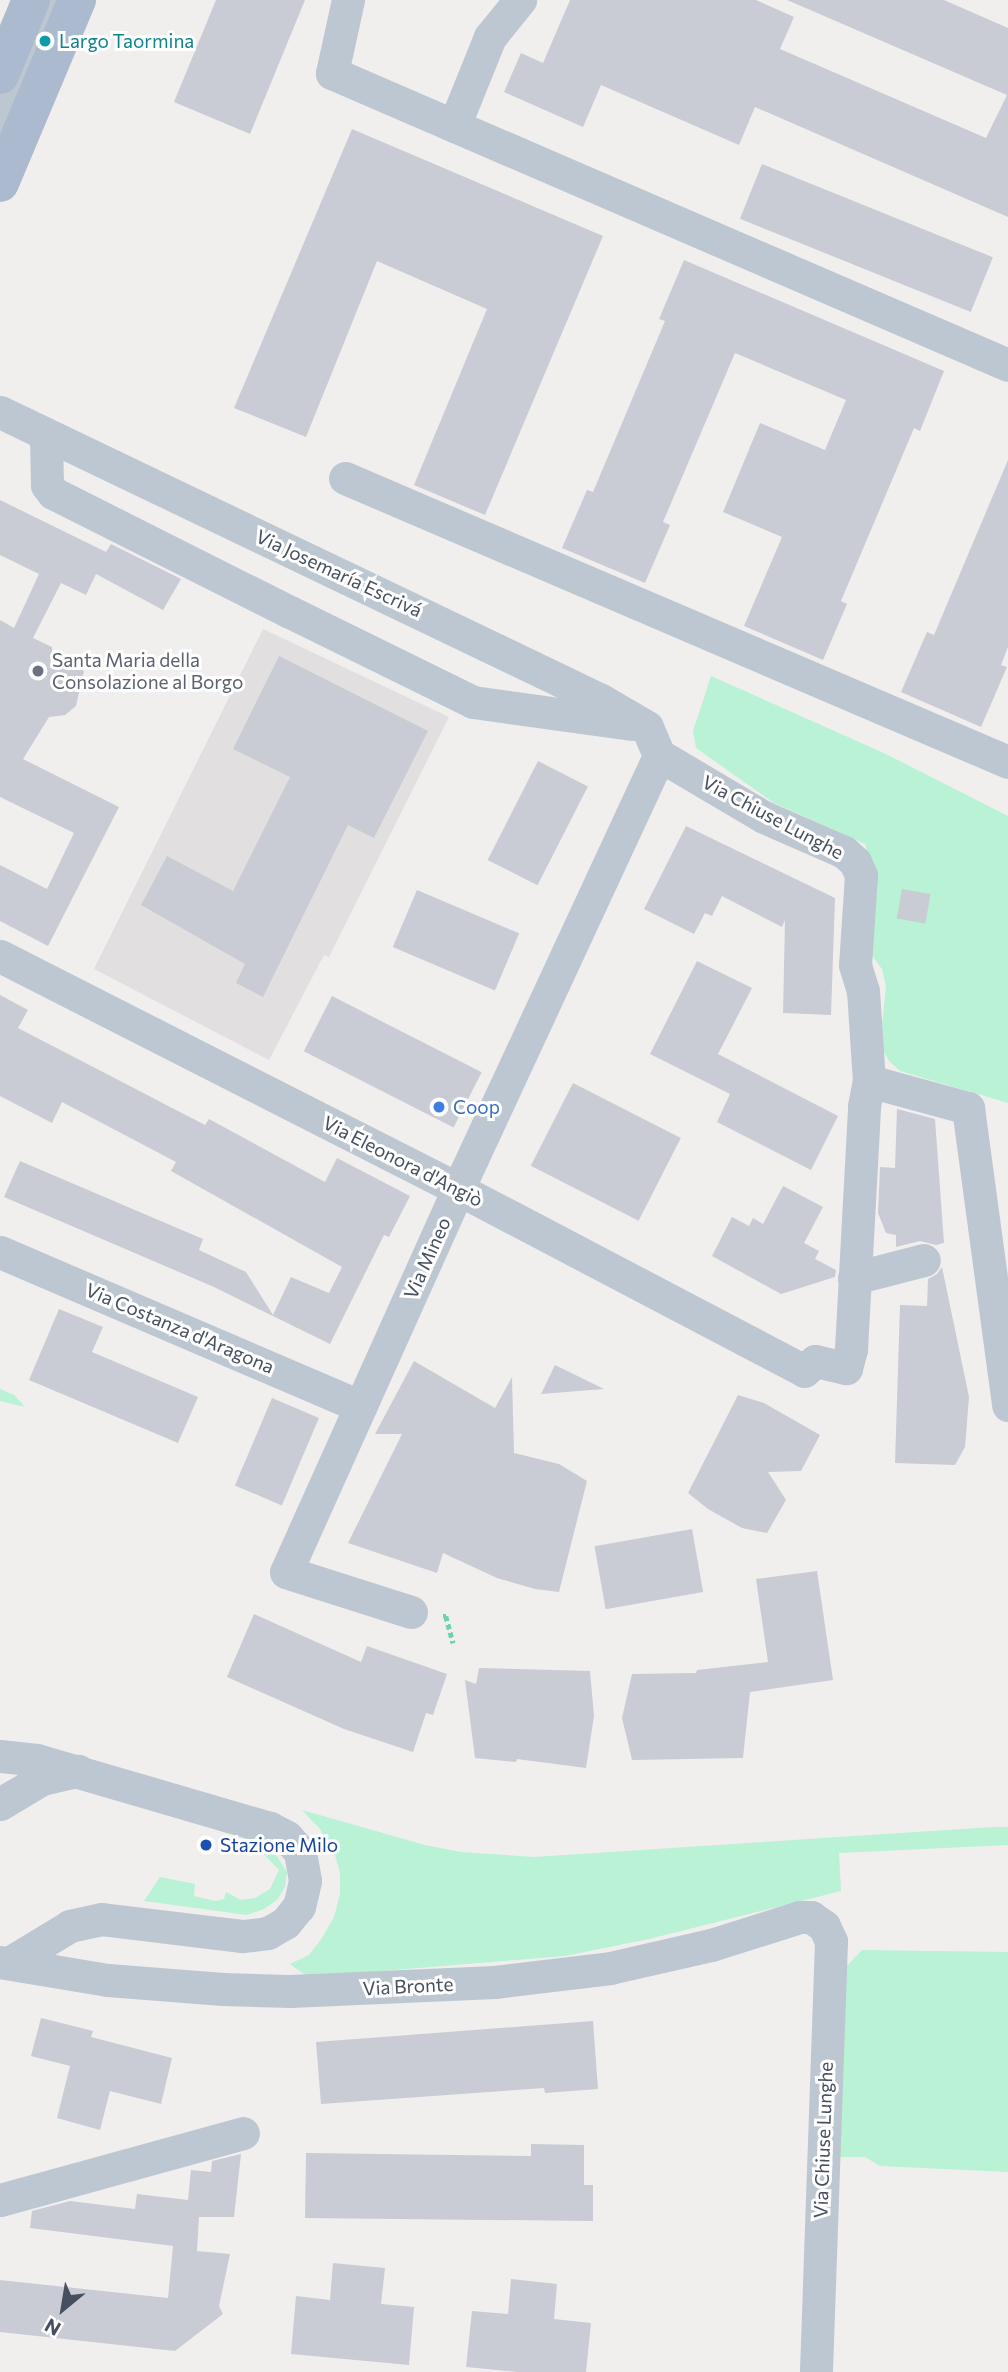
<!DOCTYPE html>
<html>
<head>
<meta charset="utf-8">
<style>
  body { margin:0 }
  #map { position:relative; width:1008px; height:2372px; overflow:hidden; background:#f1eeee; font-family:Commissioner,sans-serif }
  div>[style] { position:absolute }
  .education>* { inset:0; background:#e2dfe0 }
  .green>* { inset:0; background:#b9f2d5 }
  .building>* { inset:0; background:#c9ccd4; transform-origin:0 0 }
  .path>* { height:4.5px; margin-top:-2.25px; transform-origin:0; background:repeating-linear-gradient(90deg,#6ed2ac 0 5px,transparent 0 8.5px) }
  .minor>* { height:33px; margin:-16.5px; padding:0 16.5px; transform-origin:16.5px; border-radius:16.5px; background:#bdc7d1 }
  .major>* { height:38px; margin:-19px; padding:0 19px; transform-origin:19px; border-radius:19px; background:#acbacf }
  .dots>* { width:19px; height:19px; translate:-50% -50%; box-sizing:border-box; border:4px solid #fff; border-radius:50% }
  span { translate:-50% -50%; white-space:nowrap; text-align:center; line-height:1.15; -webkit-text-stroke:6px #fff; paint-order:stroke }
  .culture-label { font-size:19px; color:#0d838f }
  .left { translate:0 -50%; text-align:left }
  .street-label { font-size:19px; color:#454f5d }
  .worship-label { font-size:19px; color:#5b616d }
  .shop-label { font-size:19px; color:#366cbe }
  .transit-label { font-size:19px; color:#164399 }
  .north { position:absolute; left:28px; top:2274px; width:70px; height:70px; -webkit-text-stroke:5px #fff; paint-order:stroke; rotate:210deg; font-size:19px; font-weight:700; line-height:28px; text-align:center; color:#454f5d }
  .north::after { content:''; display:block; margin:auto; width:24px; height:32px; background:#454f5d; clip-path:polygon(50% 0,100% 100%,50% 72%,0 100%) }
</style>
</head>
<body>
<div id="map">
  <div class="education">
    <i style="clip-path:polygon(263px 629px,449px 717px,329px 957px,324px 955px,269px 1060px,94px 969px)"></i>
  </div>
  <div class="green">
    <i style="clip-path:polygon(711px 676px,886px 754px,1008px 816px,1008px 1103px,900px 1071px,889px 1061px,880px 1045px,886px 986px,882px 969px,865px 946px,875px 878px,865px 844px,774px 803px,696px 748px,693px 731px)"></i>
    <i style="clip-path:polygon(0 1389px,14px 1395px,25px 1407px,0 1401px)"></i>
    <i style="clip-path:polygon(302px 1810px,425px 1845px,461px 1852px,534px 1857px,993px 1827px,1008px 1827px,1008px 1845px,839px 1853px,841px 1891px,649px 1939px,565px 1956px,308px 1977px,290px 1964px,309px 1955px,322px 1938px,334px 1917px,340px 1894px,340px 1873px,335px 1855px,320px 1829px)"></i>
    <i style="clip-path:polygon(265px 1847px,275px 1853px,287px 1872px,285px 1887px,277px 1900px,264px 1909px,247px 1915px,144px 1901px,160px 1877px,195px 1884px,194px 1896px,215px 1901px,224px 1899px,226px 1892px,241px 1900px,255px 1898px,270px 1889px,279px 1870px,261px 1851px)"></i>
    <i style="clip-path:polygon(862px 1950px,1008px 1952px,1008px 2172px,880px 2166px,865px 2157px,833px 2157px,845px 1968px)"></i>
  </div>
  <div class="building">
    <i style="clip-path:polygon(216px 0,305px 0,250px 134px,174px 102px)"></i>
    <i style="clip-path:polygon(570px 0,756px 0,794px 17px,780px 49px,986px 138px,1007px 95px,787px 0,944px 0,1008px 28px,1008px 217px,755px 107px,739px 145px,601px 85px,583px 127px,504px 92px,521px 53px,543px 63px)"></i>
    <i style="clip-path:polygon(352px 129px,603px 236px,485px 515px,414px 485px,487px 309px,377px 261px,306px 437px,234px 408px)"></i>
    <i style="left:762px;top:164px;width:249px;height:59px;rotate:22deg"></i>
    <i style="clip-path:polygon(684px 260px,944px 371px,920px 431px,914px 428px,841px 601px,847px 604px,823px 660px,744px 626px,782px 537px,723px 512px,760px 423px,825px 450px,846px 400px,735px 353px,663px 522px,670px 525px,645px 583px,562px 548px,587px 490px,593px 492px,665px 321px,659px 319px)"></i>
    <i style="clip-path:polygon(1008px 460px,1008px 647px,1001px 665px,1007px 667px,981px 727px,901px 692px,927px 632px,934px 635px)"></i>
    <i style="clip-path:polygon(0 500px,106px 552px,111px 544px,181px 579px,163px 610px,96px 574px,86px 595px,61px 583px,33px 638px,52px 647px,52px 653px,84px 671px,76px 706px,65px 715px,49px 717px,23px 759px,119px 807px,48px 946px,0 921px,0 865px,47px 889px,74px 833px,0 797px,0 620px,14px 628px,39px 574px,0 555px)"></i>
    <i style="clip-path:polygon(279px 656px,428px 731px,374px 838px,348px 825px,263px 997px,236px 983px,245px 964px,141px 905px,167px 856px,233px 891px,290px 777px,233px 749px)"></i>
    <i style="left:538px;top:761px;width:56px;height:111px;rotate:27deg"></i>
    <i style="clip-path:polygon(686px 826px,835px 898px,831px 1015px,783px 1013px,785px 920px,782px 927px,722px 896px,712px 916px,705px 913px,694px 934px,644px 909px)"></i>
    <i style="left:902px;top:889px;width:29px;height:30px;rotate:10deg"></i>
    <i style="left:417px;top:890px;width:111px;height:62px;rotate:23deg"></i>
    <i style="clip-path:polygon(697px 961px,752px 988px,718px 1054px,838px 1116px,811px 1170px,717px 1122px,730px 1094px,650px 1054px)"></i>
    <i style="clip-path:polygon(0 995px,28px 1010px,18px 1028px,205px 1125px,209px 1119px,325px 1182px,337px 1158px,410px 1196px,389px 1237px,384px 1235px,330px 1344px,214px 1287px,4px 1197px,20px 1161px,203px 1239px,199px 1250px,246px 1272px,273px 1315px,291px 1277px,329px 1293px,342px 1267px,171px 1171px,176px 1162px,62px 1102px,52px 1123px,0 1096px)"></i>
    <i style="left:332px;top:996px;width:168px;height:62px;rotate:27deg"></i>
    <i style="left:573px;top:1083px;width:121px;height:93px;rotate:27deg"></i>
    <i style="clip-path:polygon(897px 1109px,935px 1119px,944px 1243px,936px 1245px,920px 1241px,896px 1247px,896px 1235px,886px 1233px,878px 1213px,880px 1167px,895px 1168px)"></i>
    <i style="clip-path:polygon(783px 1186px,823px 1207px,804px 1243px,819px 1251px,815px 1259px,836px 1270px,835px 1277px,781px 1294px,712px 1256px,732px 1217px,749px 1226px,753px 1218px,763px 1224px)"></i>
    <i style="clip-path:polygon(942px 1267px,969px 1397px,965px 1447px,955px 1465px,895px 1463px,900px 1305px,927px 1306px,928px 1279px,937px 1274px)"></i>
    <i style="clip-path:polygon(59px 1309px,103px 1327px,92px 1352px,198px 1397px,178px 1443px,29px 1380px)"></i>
    <i style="clip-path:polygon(414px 1361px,495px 1408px,512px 1377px,514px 1453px,559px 1464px,587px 1481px,559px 1592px,535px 1589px,497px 1578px,443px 1553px,437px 1573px,348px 1543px,402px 1434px,375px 1434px)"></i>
    <i style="clip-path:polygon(555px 1365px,604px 1389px,541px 1394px)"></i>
    <i style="clip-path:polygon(738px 1395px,764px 1403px,820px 1435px,801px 1471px,768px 1472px,786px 1500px,767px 1533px,742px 1528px,708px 1509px,688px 1493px)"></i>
    <i style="left:272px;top:1398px;width:51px;height:95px;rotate:23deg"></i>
    <i style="left:692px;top:1529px;width:64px;height:99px;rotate:80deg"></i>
    <i style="clip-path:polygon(817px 1571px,833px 1680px,750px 1692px,743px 1758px,632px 1760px,622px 1718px,632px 1674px,696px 1673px,697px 1670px,768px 1662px,756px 1579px)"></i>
    <i style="clip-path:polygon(254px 1614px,361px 1662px,367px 1646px,447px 1674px,433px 1715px,426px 1713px,413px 1752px,344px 1729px,227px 1677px)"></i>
    <i style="clip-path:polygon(479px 1668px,590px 1671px,594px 1716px,586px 1768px,517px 1759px,516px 1762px,475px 1758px,465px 1680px,476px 1684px)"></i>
    <i style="clip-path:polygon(41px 2018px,93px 2031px,91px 2037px,172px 2058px,161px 2104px,110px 2091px,100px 2130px,57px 2118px,70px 2066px,31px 2056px)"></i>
    <i style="clip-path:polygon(593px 2021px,598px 2089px,545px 2093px,544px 2088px,321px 2104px,316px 2042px)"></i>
    <i style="clip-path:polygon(531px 2144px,584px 2145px,584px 2185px,593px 2185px,593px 2221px,305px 2218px,306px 2153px,531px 2156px)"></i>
    <i style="clip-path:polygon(241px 2154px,234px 2217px,199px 2217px,197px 2251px,230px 2254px,219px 2306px,223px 2314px,175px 2351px,0 2332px,0 2280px,168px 2298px,173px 2246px,30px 2228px,32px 2211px,70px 2201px,135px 2209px,137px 2194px,188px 2200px,191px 2170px,211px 2172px,212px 2161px)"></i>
    <i style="clip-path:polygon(333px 2263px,385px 2268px,381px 2304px,414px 2307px,409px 2365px,291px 2354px,296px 2296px,330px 2300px)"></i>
    <i style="clip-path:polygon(511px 2279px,557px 2284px,554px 2319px,591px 2323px,586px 2372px,517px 2372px,466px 2367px,472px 2311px,508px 2314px)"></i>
  </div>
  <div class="path">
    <i style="left:443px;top:1616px;width:3px"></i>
    <i style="left:446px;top:1616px;width:28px;rotate:75deg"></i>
  </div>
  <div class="minor">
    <i style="left:348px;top:0;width:75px;rotate:102.4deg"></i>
    <i style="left:332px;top:73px;width:736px;rotate:23.36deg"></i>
    <i style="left:454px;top:126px;width:96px;rotate:-68deg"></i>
    <i style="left:490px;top:37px;width:48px;rotate:-51deg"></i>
    <i style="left:0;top:132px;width:143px;rotate:-67.4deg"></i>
    <i style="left:0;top:412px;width:666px;rotate:25.6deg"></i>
    <i style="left:601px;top:700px;width:53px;rotate:30.4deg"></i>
    <i style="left:647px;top:727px;width:30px;rotate:67deg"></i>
    <i style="left:46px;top:435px;width:50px;rotate:88.9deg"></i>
    <i style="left:47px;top:485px;width:10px;rotate:53deg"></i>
    <i style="left:53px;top:493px;width:265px;rotate:26.7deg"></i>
    <i style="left:290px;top:612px;width:204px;rotate:26.2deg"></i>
    <i style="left:473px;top:702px;width:160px;rotate:7.9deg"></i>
    <i style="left:345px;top:478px;width:721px;rotate:23.19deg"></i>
    <i style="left:659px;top:755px;width:122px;rotate:30.6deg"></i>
    <i style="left:764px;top:817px;width:87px;rotate:23.6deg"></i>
    <i style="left:844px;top:852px;width:15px;rotate:42deg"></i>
    <i style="left:855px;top:862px;width:14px;rotate:65deg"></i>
    <i style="left:861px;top:875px;width:90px;rotate:93.8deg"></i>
    <i style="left:855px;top:965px;width:27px;rotate:73deg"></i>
    <i style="left:863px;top:991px;width:90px;rotate:86.2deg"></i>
    <i style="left:869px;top:1081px;width:103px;rotate:15.3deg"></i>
    <i style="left:968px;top:1108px;width:300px;rotate:82.3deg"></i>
    <i style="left:0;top:956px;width:514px;rotate:26.96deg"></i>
    <i style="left:458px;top:1189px;width:391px;rotate:27.7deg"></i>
    <i style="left:804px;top:1371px;width:15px;rotate:-42deg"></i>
    <i style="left:815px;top:1361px;width:32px;rotate:13deg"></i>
    <i style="left:846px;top:1368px;width:20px;rotate:-75deg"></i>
    <i style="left:851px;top:1349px;width:243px;rotate:-86.9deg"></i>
    <i style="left:864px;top:1106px;width:25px;rotate:-79deg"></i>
    <i style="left:0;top:1252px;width:392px;rotate:23.2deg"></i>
    <i style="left:854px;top:1278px;width:72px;rotate:-14.4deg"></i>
    <i style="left:411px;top:1612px;width:131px;rotate:-162.3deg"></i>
    <i style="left:286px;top:1572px;width:420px;rotate:-65.8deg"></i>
    <i style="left:458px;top:1189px;width:478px;rotate:-65.1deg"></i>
    <i style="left:0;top:1756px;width:37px;rotate:6deg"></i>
    <i style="left:37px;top:1760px;width:243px;rotate:16.3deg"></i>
    <i style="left:270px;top:1828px;width:19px;rotate:28deg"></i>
    <i style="left:287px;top:1837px;width:20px;rotate:49deg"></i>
    <i style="left:300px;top:1852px;width:29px;rotate:80deg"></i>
    <i style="left:305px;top:1881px;width:26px;rotate:103deg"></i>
    <i style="left:299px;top:1906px;width:22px;rotate:129deg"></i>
    <i style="left:285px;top:1923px;width:20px;rotate:150deg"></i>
    <i style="left:268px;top:1933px;width:26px;rotate:173deg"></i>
    <i style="left:242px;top:1936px;width:141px;rotate:-173.1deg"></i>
    <i style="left:102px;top:1919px;width:33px;rotate:168deg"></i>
    <i style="left:70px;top:1926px;width:71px;rotate:148.8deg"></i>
    <i style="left:0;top:1804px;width:49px;rotate:-30.8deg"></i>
    <i style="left:42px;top:1779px;width:37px;rotate:-13deg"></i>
    <i style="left:0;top:1962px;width:109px;rotate:9.5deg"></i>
    <i style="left:108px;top:1980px;width:115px;rotate:4.5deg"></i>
    <i style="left:223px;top:1989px;width:67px;rotate:1.7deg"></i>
    <i style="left:290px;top:1991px;width:205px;rotate:-2.5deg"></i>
    <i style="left:495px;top:1982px;width:116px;rotate:-6.9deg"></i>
    <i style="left:610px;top:1968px;width:104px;rotate:-12.8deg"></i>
    <i style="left:711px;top:1945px;width:93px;rotate:-17.5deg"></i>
    <i style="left:800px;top:1917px;width:11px"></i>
    <i style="left:811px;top:1917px;width:16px;rotate:35deg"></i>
    <i style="left:824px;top:1926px;width:17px;rotate:65deg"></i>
    <i style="left:831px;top:1941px;width:431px;rotate:92deg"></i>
    <i style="left:0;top:2200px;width:252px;rotate:-15.4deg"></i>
  </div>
  <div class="major">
    <i style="left:0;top:75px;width:81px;rotate:-67.5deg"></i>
    <i style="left:0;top:183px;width:199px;rotate:-67.2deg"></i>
  </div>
  <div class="dots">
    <i style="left:45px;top:41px;background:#0f9aa8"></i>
    <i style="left:38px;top:671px;background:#6b7280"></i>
    <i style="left:439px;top:1107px;background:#3f7fe0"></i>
    <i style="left:206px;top:1845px;background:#1a4fb4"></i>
  </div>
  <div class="culture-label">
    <span class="left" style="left:59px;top:41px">Largo Taormina</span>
  </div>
  <div class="street-label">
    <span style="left:339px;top:573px;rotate:25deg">Via Josemaría Escrivá</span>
    <span style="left:773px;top:817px;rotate:28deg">Via Chiuse Lunghe</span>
    <span style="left:403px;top:1161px;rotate:27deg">Via Eleonora d'Angiò</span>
    <span style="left:427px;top:1258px;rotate:-66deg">Via Mineo</span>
    <span style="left:180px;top:1328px;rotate:23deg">Via Costanza d'Aragona</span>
    <span style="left:408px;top:1986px;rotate:-3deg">Via Bronte</span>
    <span style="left:823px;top:2140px;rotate:-88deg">Via Chiuse Lunghe</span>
  </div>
  <div class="worship-label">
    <span class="left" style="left:52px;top:671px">Santa Maria della<br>Consolazione al Borgo</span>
  </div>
  <div class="shop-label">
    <span class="left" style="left:453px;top:1107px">Coop</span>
  </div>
  <div class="transit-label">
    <span class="left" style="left:220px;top:1845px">Stazione Milo</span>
  </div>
  <div class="north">N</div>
</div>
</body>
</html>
